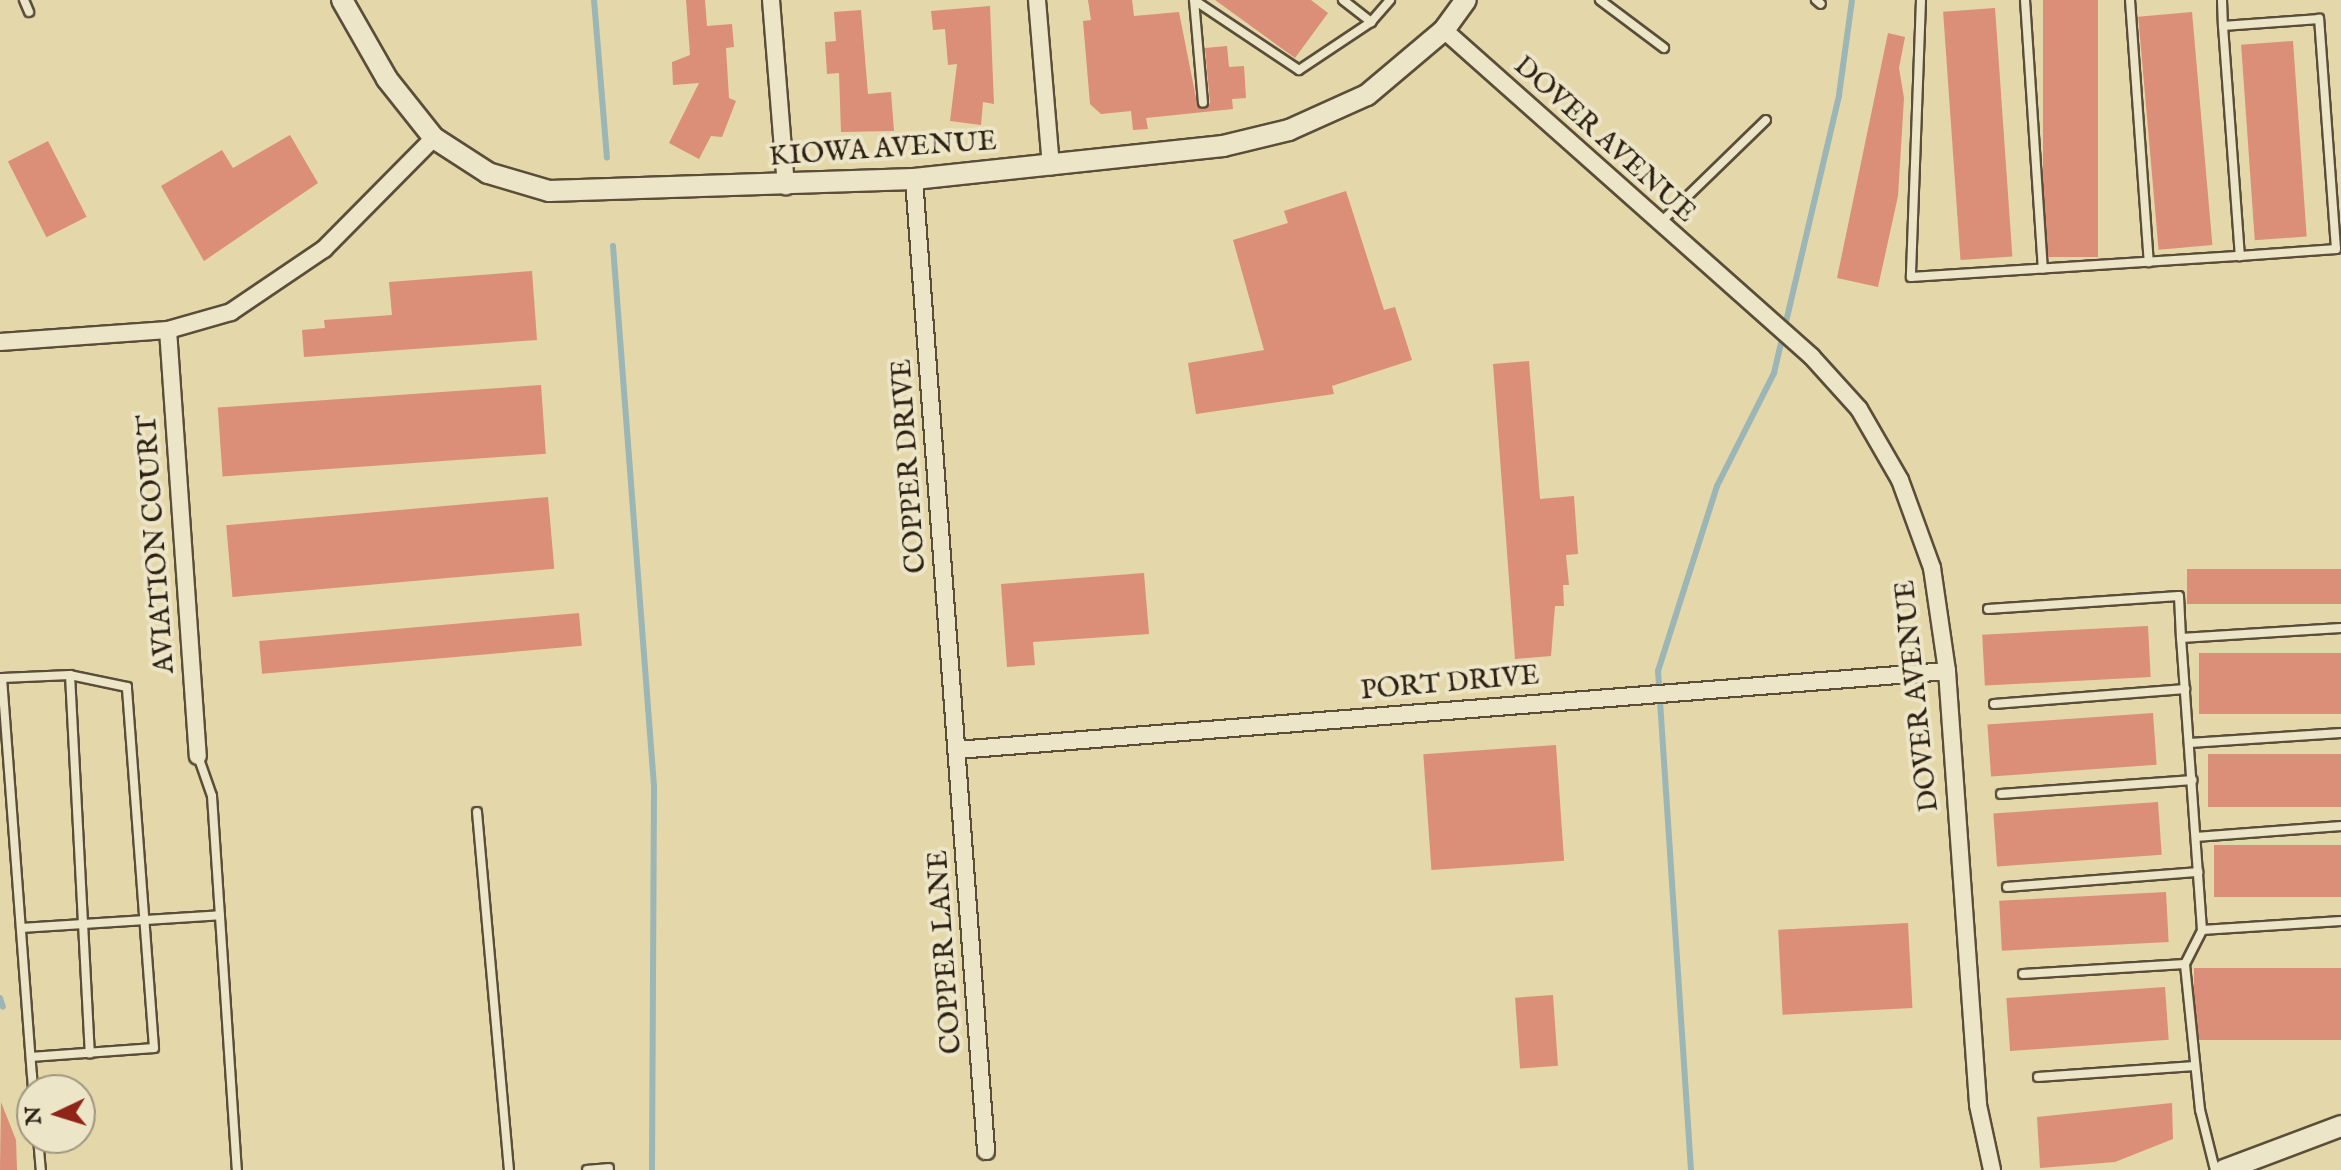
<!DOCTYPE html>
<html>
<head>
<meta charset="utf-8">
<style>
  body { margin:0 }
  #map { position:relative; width:2341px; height:1170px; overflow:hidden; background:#e4d7aa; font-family:"IM FELL English",serif }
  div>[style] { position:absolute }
  .stream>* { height:6px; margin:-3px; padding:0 3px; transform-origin:3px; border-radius:3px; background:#9bb6b5 }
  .building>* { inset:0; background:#db8e78; transform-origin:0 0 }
  .roads { filter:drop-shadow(2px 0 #5a4e39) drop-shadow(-2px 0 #5a4e39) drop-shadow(0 2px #5a4e39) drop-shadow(0 -2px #5a4e39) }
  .service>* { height:8px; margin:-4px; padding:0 4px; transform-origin:4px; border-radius:4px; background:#ede5c8 }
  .minor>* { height:16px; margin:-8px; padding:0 8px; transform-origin:8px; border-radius:8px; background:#ede5c8 }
  .tertiary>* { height:20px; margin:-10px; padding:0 10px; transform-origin:10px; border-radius:10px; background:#ede5c8 }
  span { translate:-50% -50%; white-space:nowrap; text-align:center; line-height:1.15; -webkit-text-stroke:8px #ede5c8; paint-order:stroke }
  .street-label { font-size:28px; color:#2c2113 }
  .north { position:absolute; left:16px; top:1074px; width:80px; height:80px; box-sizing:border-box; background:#ede5c8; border:2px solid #a09780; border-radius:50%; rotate:266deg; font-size:22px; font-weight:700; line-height:32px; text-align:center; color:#2c2113 }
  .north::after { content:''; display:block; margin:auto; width:28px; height:36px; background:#8f2418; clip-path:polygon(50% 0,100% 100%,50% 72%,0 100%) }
</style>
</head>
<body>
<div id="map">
  <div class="stream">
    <i style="left:594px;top:0;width:158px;rotate:85.3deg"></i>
    <i style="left:613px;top:246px;width:542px;rotate:85.66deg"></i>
    <i style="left:654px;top:786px;width:384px;rotate:90.3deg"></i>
    <i style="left:0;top:998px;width:9px;rotate:72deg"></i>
    <i style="left:1691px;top:1170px;width:500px;rotate:-93.78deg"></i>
    <i style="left:1658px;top:671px;width:194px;rotate:-72.3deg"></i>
    <i style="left:1717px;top:486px;width:127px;rotate:-63.2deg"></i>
    <i style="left:1774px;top:373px;width:285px;rotate:-76.8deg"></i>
    <i style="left:1839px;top:95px;width:96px;rotate:-82.2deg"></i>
  </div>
  <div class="building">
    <i style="clip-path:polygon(686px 0,705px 0,707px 26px,732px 24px,734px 47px,726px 48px,729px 98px,736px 101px,722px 137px,711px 136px,699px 159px,669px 143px,699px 83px,673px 85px,672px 62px,690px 55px)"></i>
    <i style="clip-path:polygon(1088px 0,1132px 0,1134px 16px,1179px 12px,1198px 108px,1210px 103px,1205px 48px,1227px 46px,1229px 67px,1244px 66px,1246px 98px,1232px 99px,1233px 109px,1146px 118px,1148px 129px,1133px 130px,1131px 111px,1101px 114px,1090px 104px,1083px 21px,1091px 20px)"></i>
    <i style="clip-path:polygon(1215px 0,1311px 0,1328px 13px,1295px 58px)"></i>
    <i style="left:2043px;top:0;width:55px;height:257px"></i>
    <i style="clip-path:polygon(990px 6px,994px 104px,983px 102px,981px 125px,950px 121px,957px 64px,948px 65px,945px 29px,933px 30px,931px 11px)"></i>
    <i style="left:1995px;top:8px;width:249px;height:52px;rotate:86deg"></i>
    <i style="clip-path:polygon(861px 10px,868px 94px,891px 92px,894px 131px,841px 132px,839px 73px,827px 74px,825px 42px,836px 41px,834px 12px)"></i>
    <i style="left:2192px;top:12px;width:234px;height:54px;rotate:85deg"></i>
    <i style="clip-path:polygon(1888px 33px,1905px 37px,1899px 68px,1904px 98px,1898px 196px,1878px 287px,1837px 278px)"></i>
    <i style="left:2293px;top:41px;width:196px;height:52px;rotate:86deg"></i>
    <i style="clip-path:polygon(290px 135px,318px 183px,204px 261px,161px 186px,222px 150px,233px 168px)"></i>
    <i style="left:48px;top:141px;width:85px;height:45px;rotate:63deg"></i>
    <i style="clip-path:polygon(1346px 191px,1384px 310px,1395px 307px,1412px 360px,1332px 386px,1334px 394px,1196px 414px,1188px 363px,1264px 350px,1233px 240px,1288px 223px,1284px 211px)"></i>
    <i style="clip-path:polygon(532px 271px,537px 340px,304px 357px,302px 330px,325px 328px,324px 320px,392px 315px,389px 282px)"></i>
    <i style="clip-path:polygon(1529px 361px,1540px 499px,1574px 496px,1578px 554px,1566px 555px,1569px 585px,1563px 585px,1564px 606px,1555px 606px,1551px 656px,1515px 659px,1493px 364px)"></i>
    <i style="left:541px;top:385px;width:69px;height:324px;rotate:86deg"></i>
    <i style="left:548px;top:497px;width:72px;height:323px;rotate:85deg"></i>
    <i style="left:2341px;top:569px;width:35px;height:154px;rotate:90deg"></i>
    <i style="clip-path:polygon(1144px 573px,1149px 634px,1033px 642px,1035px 665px,1007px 667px,1001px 584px)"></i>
    <i style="left:579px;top:613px;width:33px;height:321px;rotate:85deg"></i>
    <i style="left:2148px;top:626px;width:51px;height:166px;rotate:87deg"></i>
    <i style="left:2341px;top:653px;width:61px;height:142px;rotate:90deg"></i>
    <i style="left:2153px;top:713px;width:52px;height:166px;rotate:86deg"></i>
    <i style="left:1556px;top:745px;width:116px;height:133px;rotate:86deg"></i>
    <i style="left:2341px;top:754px;width:53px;height:133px;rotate:90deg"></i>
    <i style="left:2158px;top:802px;width:53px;height:165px;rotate:86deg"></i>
    <i style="left:2341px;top:845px;width:52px;height:127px;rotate:90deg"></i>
    <i style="left:2166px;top:892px;width:50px;height:167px;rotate:87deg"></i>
    <i style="left:1908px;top:923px;width:85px;height:130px;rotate:87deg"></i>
    <i style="left:2341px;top:968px;width:72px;height:147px;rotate:90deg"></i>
    <i style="left:2165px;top:987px;width:53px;height:159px;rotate:86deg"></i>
    <i style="left:1553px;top:995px;width:71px;height:38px;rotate:86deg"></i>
    <i style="clip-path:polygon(1px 1102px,16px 1140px,17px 1170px,0 1170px)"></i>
    <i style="clip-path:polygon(2172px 1103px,2173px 1139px,2115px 1162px,2040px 1168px,2037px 1117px)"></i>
  </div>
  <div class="roads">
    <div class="service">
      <i style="left:24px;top:0;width:13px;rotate:67deg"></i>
      <i style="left:1194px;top:0;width:126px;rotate:33.7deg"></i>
      <i style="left:1299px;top:70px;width:87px;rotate:-33.7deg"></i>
      <i style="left:1194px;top:0;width:103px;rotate:85deg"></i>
      <i style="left:1343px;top:0;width:36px;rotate:38deg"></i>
      <i style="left:1371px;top:22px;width:29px;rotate:-49deg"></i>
      <i style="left:1600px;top:0;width:80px;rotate:36.9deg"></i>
      <i style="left:1816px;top:0;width:6px;rotate:39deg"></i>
      <i style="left:1921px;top:0;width:277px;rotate:92.1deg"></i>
      <i style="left:1911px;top:277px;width:330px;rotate:-3.7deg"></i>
      <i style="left:2025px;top:0;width:269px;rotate:86.2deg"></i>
      <i style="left:2130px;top:0;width:263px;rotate:85.9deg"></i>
      <i style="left:2222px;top:0;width:26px;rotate:88deg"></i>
      <i style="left:2223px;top:26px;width:231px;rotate:85.8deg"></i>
      <i style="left:2240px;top:256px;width:96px;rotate:-4.2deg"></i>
      <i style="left:2336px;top:249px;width:231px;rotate:-94.2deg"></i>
      <i style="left:2319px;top:19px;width:96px;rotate:175.8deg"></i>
      <i style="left:1659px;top:224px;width:149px;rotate:-44.2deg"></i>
      <i style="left:1988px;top:609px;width:191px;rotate:-3.9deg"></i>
      <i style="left:2179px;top:596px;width:42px;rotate:87.3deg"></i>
      <i style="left:70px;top:675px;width:379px;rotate:87deg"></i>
      <i style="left:1994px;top:704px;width:192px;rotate:-4.5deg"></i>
      <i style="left:2190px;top:743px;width:151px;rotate:-3.8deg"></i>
      <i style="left:198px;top:756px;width:42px;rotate:70.7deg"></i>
      <i style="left:212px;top:796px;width:375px;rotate:86.2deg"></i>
      <i style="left:2001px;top:794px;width:192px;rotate:-4.2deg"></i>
      <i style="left:477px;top:812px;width:359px;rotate:84.9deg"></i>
      <i style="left:2196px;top:837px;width:145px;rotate:-4.3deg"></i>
      <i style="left:2007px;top:887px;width:192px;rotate:-4.5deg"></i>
      <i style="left:21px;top:928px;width:199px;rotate:-3.7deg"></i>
      <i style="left:2202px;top:930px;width:139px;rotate:-3.7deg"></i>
      <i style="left:2023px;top:974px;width:162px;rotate:-3.5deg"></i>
      <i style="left:31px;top:1057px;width:123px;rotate:-4.2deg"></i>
      <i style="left:154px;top:1048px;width:362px;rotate:-94.3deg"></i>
      <i style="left:127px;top:687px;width:58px;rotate:-168.1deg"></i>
      <i style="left:70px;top:675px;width:68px;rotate:177.5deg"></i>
      <i style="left:2px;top:678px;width:398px;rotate:85.7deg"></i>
      <i style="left:32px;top:1075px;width:15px;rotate:86deg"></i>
      <i style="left:2038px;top:1077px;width:157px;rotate:-4deg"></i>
      <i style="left:38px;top:1138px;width:32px;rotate:85deg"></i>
      <i style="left:587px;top:1170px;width:22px;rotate:-5deg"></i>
      <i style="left:2215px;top:1170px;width:62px;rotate:-104deg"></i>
      <i style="left:2200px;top:1110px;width:147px;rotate:-95.9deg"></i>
      <i style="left:2185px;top:964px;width:38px;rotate:-63deg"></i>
      <i style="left:2202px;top:930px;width:293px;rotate:-94.1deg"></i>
      <i style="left:2181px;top:638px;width:160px;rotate:-3.6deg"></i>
    </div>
    <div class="minor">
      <i style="left:771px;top:0;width:187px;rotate:85.4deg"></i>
      <i style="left:1037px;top:0;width:167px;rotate:85.2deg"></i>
      <i style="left:1444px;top:30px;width:492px;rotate:41.6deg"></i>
      <i style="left:1812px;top:357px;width:70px;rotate:47.9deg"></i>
      <i style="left:1859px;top:409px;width:82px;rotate:60deg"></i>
      <i style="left:1900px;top:480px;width:94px;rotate:70deg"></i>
      <i style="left:1932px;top:568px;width:104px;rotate:81.7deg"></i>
      <i style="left:1947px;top:671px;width:435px;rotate:85.9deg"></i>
      <i style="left:1978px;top:1105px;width:66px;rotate:77.8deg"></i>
      <i style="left:914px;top:179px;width:975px;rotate:85.76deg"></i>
      <i style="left:168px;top:330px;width:427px;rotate:86deg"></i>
      <i style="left:0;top:342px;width:168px;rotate:-4.1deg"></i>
      <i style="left:168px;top:330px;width:66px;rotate:-15.9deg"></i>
      <i style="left:231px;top:312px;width:112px;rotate:-34.1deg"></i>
      <i style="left:324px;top:249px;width:156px;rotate:-45.3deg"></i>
      <i style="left:957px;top:750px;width:993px;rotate:-4.56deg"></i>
    </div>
    <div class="tertiary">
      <i style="left:342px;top:0;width:91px;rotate:60.3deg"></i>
      <i style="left:387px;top:79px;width:75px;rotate:51.5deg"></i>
      <i style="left:434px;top:138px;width:64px;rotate:32.9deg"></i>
      <i style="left:488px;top:173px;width:64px;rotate:16.4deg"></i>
      <i style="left:549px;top:191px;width:365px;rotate:-1.9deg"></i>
      <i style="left:914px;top:179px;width:311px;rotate:-6.1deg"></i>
      <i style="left:1223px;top:146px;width:68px;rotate:-13.6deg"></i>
      <i style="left:1289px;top:130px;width:85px;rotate:-24.2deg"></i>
      <i style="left:1367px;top:95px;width:101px;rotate:-40.2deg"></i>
      <i style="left:1444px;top:30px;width:37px;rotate:-54deg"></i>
      <i style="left:2224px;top:1170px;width:125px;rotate:-20.6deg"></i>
    </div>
  </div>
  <div class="street-label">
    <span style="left:1604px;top:140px;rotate:42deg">DOVER AVENUE</span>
    <span style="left:883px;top:150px;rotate:-4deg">KIOWA AVENUE</span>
    <span style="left:910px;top:466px;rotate:-94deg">COPPER DRIVE</span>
    <span style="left:157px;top:544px;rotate:-94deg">AVIATION COURT</span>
    <span style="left:1450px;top:684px;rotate:-5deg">PORT DRIVE</span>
    <span style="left:1918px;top:696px;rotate:-96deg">DOVER AVENUE</span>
    <span style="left:946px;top:952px;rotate:-94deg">COPPER LANE</span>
  </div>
  <div class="north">N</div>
</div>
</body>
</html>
